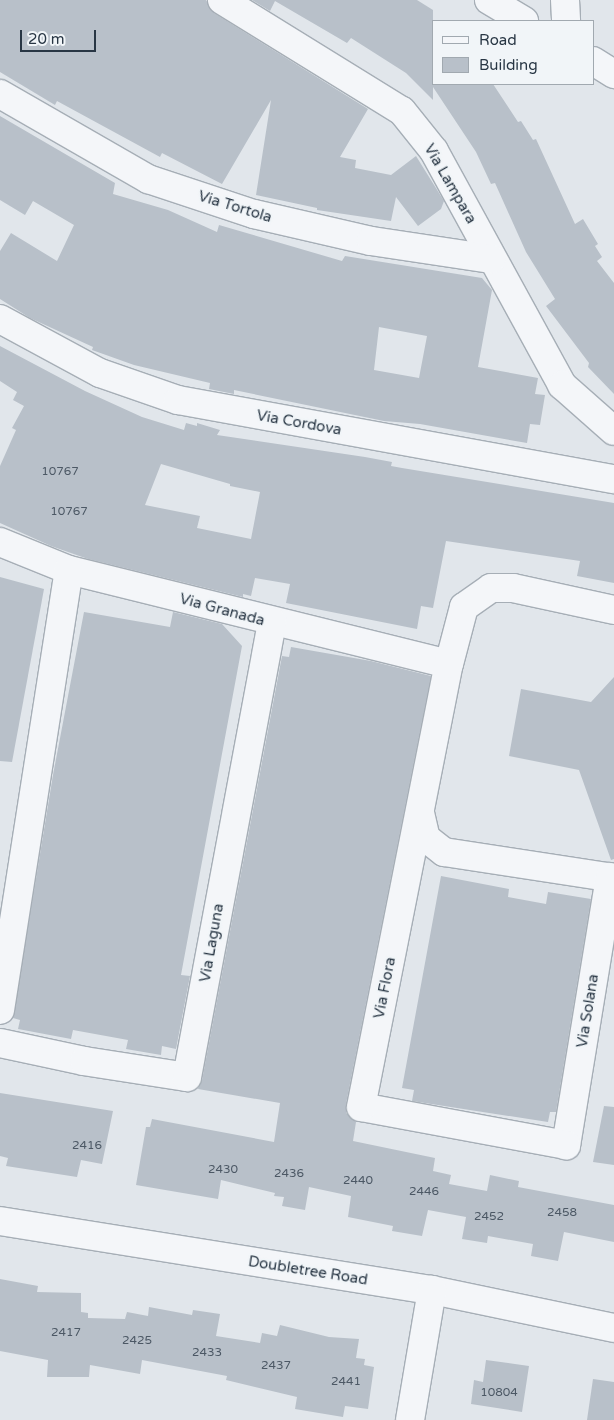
<!DOCTYPE html>
<html>
<head>
<meta charset="utf-8">
<style>
  body { margin:0 }
  #map { position:relative; width:614px; height:1420px; overflow:hidden; background:#e1e6eb; font-family:"Varela Round",sans-serif }
  div>[style] { position:absolute }
  .building>* { inset:0; background:#b8c0c9 }
  .roads { filter:drop-shadow(1px 0 #a6aeb6) drop-shadow(-1px 0 #a6aeb6) drop-shadow(0 1px #a6aeb6) drop-shadow(0 -1px #a6aeb6) }
  .street>* { height:28px; margin:-14px; padding:0 14px; transform-origin:14px; border-radius:14px; background:#f4f6f9 }
  span { translate:-50% -50%; white-space:nowrap; text-align:center; line-height:1.15; -webkit-text-stroke:4.5px #f1f5f8; paint-order:stroke }
  .number-label { font-size:12px; color:#4c5865 }
  .number-label span { -webkit-text-stroke-width:0 }
  .street-label { font-size:15px; color:#283644 }
  .legend { position:absolute; left:432px; top:20px; width:162px; height:65px; box-sizing:border-box; background:#f1f5f8; border:1px solid #a1a9b0; margin:0; padding:6px 9px; list-style:none; font-size:15px; color:#283644 }
  .legend li { display:flex; align-items:center; gap:10px; height:25px }
  .legend b { width:25px; border:1px solid #a1a9b0 }
  .scale { position:absolute; left:20px; top:30px; width:76px; height:22px; box-sizing:border-box; border:2px solid #283644; border-top:0; padding-left:6px; font-size:15px; line-height:18px; white-space:nowrap; color:#283644; -webkit-text-stroke:4px #f1f5f8; paint-order:stroke }
</style>
</head>
<body>
<div id="map">
  <div class="building">
    <i style="clip-path:polygon(0 0,206px 0,214px 13px,368px 109px,340px 157px,356px 160px,355px 168px,391px 175px,416px 156px,444px 201px,441px 209px,418px 226px,396px 197px,391px 221px,317px 210px,317px 208px,256px 195px,271px 100px,222px 184px,162px 153px,160px 157px,57px 101px,55px 105px,0 72px)"></i>
    <i style="clip-path:polygon(252px 0,417px 0,433px 10px,433px 84px,493px 84px,518px 122px,521px 121px,533px 140px,536px 139px,575px 224px,583px 219px,598px 244px,595px 246px,602px 257px,597px 261px,614px 283px,614px 394px,588px 367px,589px 363px,546px 306px,555px 299px,526px 252px,495px 183px,491px 184px,476px 152px,433px 87px,433px 100px,406px 73px,351px 38px,347px 43px,275px 1px,270px 11px)"></i>
    <i style="clip-path:polygon(evenodd,0 116px,115px 183px,113px 194px,168px 210px,217px 232px,219px 225px,342px 261px,345px 256px,482px 278px,492px 290px,478px 367px,538px 378px,535px 394px,545px 395px,540px 425px,530px 424px,527px 443px,420px 424px,384px 421px,234px 390px,234px 394px,209px 389px,210px 383px,134px 365px,92px 350px,93px 347px,30px 318px,0 299px,0 251px,11px 233px,57px 261px,74px 225px,33px 201px,25px 215px,0 200px,0 116px,379px 327px,427px 336px,419px 378px,374px 370px,379px 327px)"></i>
    <i style="clip-path:polygon(evenodd,0 346px,85px 391px,142px 417px,184px 430px,186px 423px,197px 426px,197px 423px,220px 430px,217px 435px,365px 457px,392px 462px,391px 466px,402px 468px,614px 503px,614px 583px,577px 576px,580px 561px,446px 541px,433px 608px,421px 606px,417px 629px,286px 603px,290px 584px,255px 578px,251px 596px,243px 594px,243px 597px,88px 559px,51px 546px,0 523px,0 466px,16px 430px,12px 428px,24px 406px,13px 400px,17px 392px,0 381px,0 346px,161px 464px,230px 484px,230px 486px,260px 492px,251px 539px,197px 528px,200px 516px,145px 505px,161px 464px)"></i>
    <i style="clip-path:polygon(0 577px,44px 589px,12px 762px,0 761px)"></i>
    <i style="clip-path:polygon(84px 612px,170px 627px,173px 612px,222px 624px,242px 646px,181px 975px,190px 976px,176px 1049px,162px 1046px,161px 1055px,126px 1049px,128px 1040px,73px 1030px,71px 1039px,18px 1029px,20px 1020px,13px 1018px,53px 775px)"></i>
    <i style="clip-path:polygon(291px 647px,371px 661px,431px 676px,346px 1104px,346px 1113px,356px 1122px,353px 1141px,435px 1158px,433px 1171px,451px 1175px,449px 1184px,487px 1191px,490px 1175px,519px 1181px,518px 1187px,614px 1205px,614px 1242px,564px 1232px,558px 1261px,531px 1256px,533px 1244px,488px 1236px,487px 1243px,462px 1239px,466px 1217px,428px 1210px,422px 1236px,392px 1231px,393px 1226px,348px 1217px,351px 1196px,309px 1187px,305px 1210px,282px 1206px,284px 1197px,274px 1196px,275px 1193px,221px 1180px,218px 1199px,136px 1185px,146px 1127px,150px 1127px,152px 1119px,274px 1142px,280px 1103px,198px 1089px,202px 1080px,282px 656px,289px 657px)"></i>
    <i style="clip-path:polygon(614px 677px,614px 859px,611px 860px,579px 770px,509px 756px,521px 689px,591px 702px)"></i>
    <i style="clip-path:polygon(441px 876px,509px 889px,508px 897px,546px 904px,548px 892px,591px 899px,556px 1112px,550px 1112px,548px 1122px,412px 1101px,414px 1090px,402px 1088px)"></i>
    <i style="clip-path:polygon(0 1093px,113px 1111px,102px 1164px,81px 1160px,77px 1177px,6px 1166px,8px 1158px,0 1156px)"></i>
    <i style="clip-path:polygon(604px 1106px,614px 1107px,614px 1165px,593px 1162px)"></i>
    <i style="clip-path:polygon(0 1279px,38px 1286px,37px 1292px,81px 1293px,81px 1312px,88px 1313px,88px 1318px,125px 1319px,127px 1312px,148px 1316px,149px 1307px,192px 1315px,193px 1310px,220px 1314px,216px 1336px,260px 1343px,262px 1333px,277px 1336px,280px 1325px,329px 1337px,359px 1339px,356px 1358px,365px 1359px,364px 1365px,374px 1367px,368px 1409px,345px 1406px,343px 1417px,295px 1409px,297px 1397px,226px 1380px,227px 1376px,142px 1360px,140px 1374px,90px 1365px,89px 1377px,47px 1377px,48px 1360px,0 1351px)"></i>
    <i style="clip-path:polygon(486px 1360px,529px 1366px,522px 1412px,471px 1404px,474px 1380px,483px 1382px)"></i>
    <i style="clip-path:polygon(593px 1379px,614px 1382px,614px 1420px,587px 1420px)"></i>
  </div>
  <div class="roads">
    <div class="street">
      <i style="left:222px;top:0;width:211px;rotate:31.7deg"></i>
      <i style="left:402px;top:111px;width:51px;rotate:51.3deg"></i>
      <i style="left:434px;top:151px;width:267px;rotate:61.3deg"></i>
      <i style="left:562px;top:385px;width:69px;rotate:41.5deg"></i>
      <i style="left:489px;top:0;width:41px;rotate:31deg"></i>
      <i style="left:565px;top:0;width:21px;rotate:87deg"></i>
      <i style="left:593px;top:61px;width:25px;rotate:32deg"></i>
      <i style="left:0;top:94px;width:171px;rotate:29.9deg"></i>
      <i style="left:148px;top:179px;width:112px;rotate:18.3deg"></i>
      <i style="left:254px;top:214px;width:120px;rotate:13deg"></i>
      <i style="left:371px;top:241px;width:122px;rotate:8.5deg"></i>
      <i style="left:0;top:319px;width:114px;rotate:28.4deg"></i>
      <i style="left:100px;top:373px;width:83px;rotate:19.1deg"></i>
      <i style="left:178px;top:400px;width:443px;rotate:10.3deg"></i>
      <i style="left:0;top:542px;width:74px;rotate:22.1deg"></i>
      <i style="left:69px;top:570px;width:391px;rotate:13.9deg"></i>
      <i style="left:420px;top:813px;width:26px;rotate:77deg"></i>
      <i style="left:426px;top:838px;width:23px;rotate:38deg"></i>
      <i style="left:444px;top:852px;width:172px;rotate:8.7deg"></i>
      <i style="left:610px;top:877px;width:272px;rotate:99.3deg"></i>
      <i style="left:566px;top:1145px;width:208px;rotate:-169.5deg"></i>
      <i style="left:361px;top:1107px;width:452px;rotate:-78.8deg"></i>
      <i style="left:449px;top:664px;width:59px;rotate:-75.3deg"></i>
      <i style="left:464px;top:607px;width:33px;rotate:-35deg"></i>
      <i style="left:491px;top:588px;width:22px"></i>
      <i style="left:513px;top:588px;width:103px;rotate:12.3deg"></i>
      <i style="left:0;top:1010px;width:445px;rotate:-81.1deg"></i>
      <i style="left:0;top:1043px;width:86px;rotate:12.1deg"></i>
      <i style="left:84px;top:1061px;width:104px;rotate:8.8deg"></i>
      <i style="left:187px;top:1077px;width:463px;rotate:-79.4deg"></i>
      <i style="left:0;top:1221px;width:437px;rotate:9.1deg"></i>
      <i style="left:432px;top:1290px;width:186px;rotate:11.8deg"></i>
      <i style="left:410px;top:1420px;width:132px;rotate:-80.4deg"></i>
    </div>
  </div>
  <div class="number-label">
    <span style="left:60px;top:472px">10767</span>
    <span style="left:69px;top:512px">10767</span>
    <span style="left:87px;top:1146px">2416</span>
    <span style="left:223px;top:1170px">2430</span>
    <span style="left:289px;top:1174px">2436</span>
    <span style="left:358px;top:1181px">2440</span>
    <span style="left:424px;top:1192px">2446</span>
    <span style="left:562px;top:1213px">2458</span>
    <span style="left:489px;top:1217px">2452</span>
    <span style="left:66px;top:1333px">2417</span>
    <span style="left:137px;top:1341px">2425</span>
    <span style="left:207px;top:1353px">2433</span>
    <span style="left:276px;top:1366px">2437</span>
    <span style="left:346px;top:1382px">2441</span>
    <span style="left:499px;top:1393px">10804</span>
  </div>
  <div class="street-label">
    <span style="left:450px;top:184px;rotate:60deg">Via Lampara</span>
    <span style="left:235px;top:207px;rotate:17deg">Via Tortola</span>
    <span style="left:299px;top:423px;rotate:10deg">Via Cordova</span>
    <span style="left:222px;top:610px;rotate:15deg">Via Granada</span>
    <span style="left:212px;top:943px;rotate:-80deg">Via Laguna</span>
    <span style="left:385px;top:988px;rotate:-79deg">Via Flora</span>
    <span style="left:588px;top:1011px;rotate:-81deg">Via Solana</span>
    <span style="left:308px;top:1271px;rotate:9deg">Doubletree Road</span>
  </div>
  <ul class="legend">
  <li><b style="height:6px;background:#f4f6f9"></b>Road</li>
  <li><b style="height:14px;background:#b8c0c9"></b>Building</li>
  </ul>
  <div class="scale">20 m</div>
</div>
</body>
</html>
